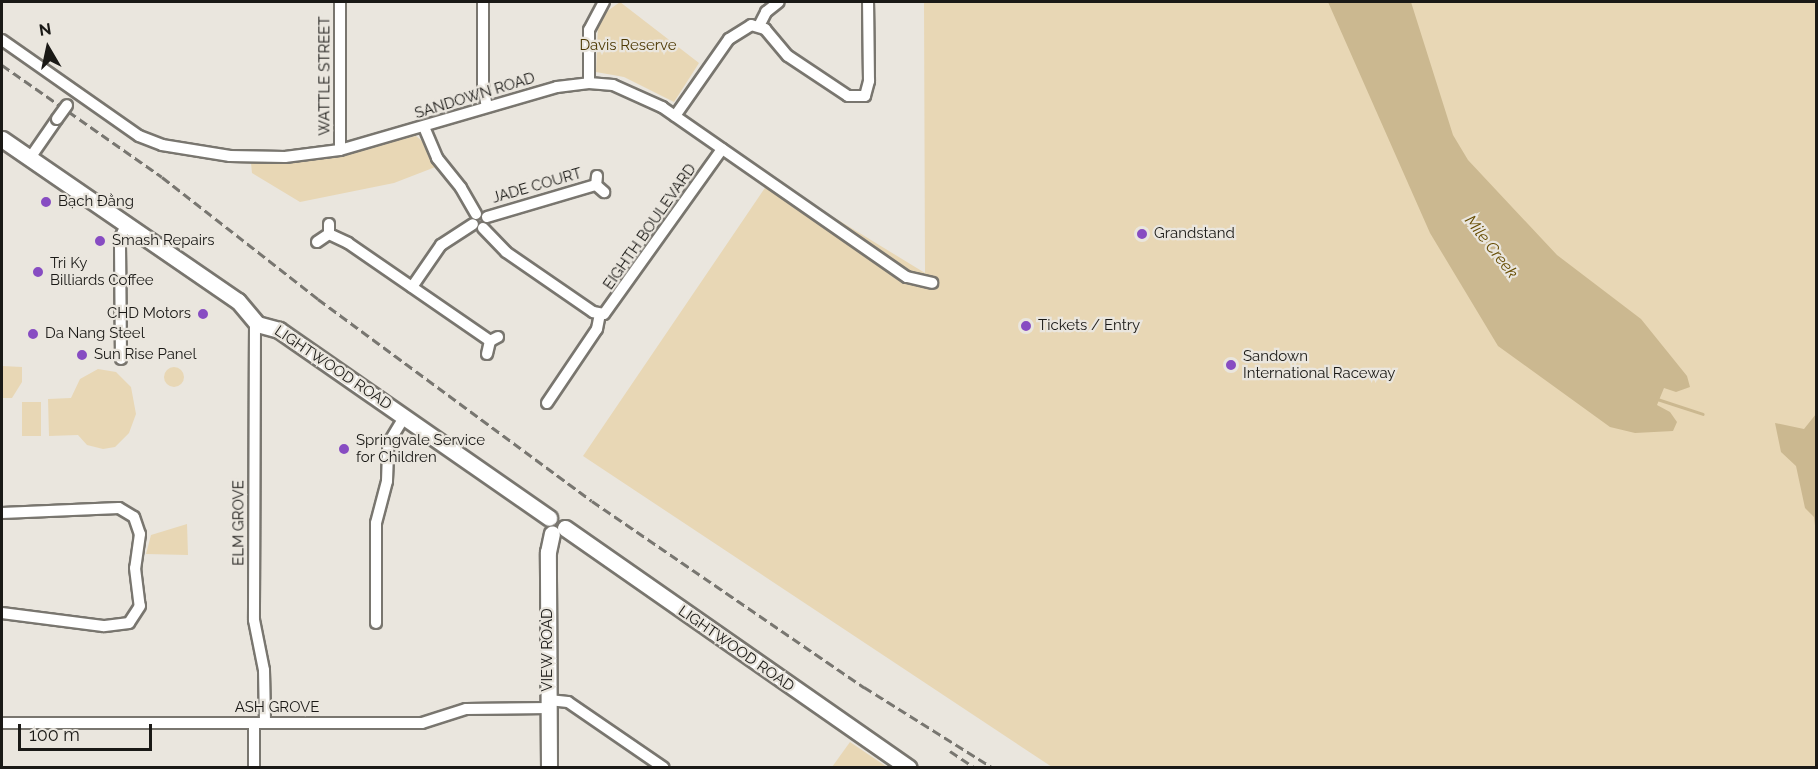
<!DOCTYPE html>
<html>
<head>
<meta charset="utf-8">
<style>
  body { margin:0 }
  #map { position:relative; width:1818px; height:769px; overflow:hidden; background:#eae6de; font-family:Raleway,sans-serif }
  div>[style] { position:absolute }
  .green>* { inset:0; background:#e8d7b5; transform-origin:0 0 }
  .round { border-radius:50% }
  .water>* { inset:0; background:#cbb890 }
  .stream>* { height:3px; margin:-1.5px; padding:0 1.5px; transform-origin:1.5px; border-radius:1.5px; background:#cbb890 }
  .roads { filter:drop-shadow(2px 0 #79766f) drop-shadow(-2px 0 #79766f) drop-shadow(0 2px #79766f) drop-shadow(0 -2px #79766f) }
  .street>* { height:10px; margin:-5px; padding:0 5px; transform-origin:5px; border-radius:5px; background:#fff }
  .secondary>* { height:15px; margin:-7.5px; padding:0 7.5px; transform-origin:7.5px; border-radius:7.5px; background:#fff }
  .rail>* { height:3px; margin-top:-1.5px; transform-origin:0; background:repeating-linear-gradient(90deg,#787670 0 9px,transparent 0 13.5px) }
  .bridges { filter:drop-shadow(2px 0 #79766f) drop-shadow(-2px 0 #79766f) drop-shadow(0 2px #79766f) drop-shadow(0 -2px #79766f) }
  .street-bridge>* { height:10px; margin:-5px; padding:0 5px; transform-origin:5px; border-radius:5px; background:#fff }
  .dots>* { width:16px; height:16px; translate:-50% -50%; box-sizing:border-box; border:3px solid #eae6de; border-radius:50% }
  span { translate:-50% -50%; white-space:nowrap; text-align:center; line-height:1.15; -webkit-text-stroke:4.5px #eae6de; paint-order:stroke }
  .park-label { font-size:15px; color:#4c3803 }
  .street-label { font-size:15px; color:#1a1916 }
  .poi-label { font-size:15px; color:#1a1916 }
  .left { translate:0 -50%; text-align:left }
  .right { translate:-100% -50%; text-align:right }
  .water-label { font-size:16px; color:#664c02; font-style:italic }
  .frame { position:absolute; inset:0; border:3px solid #1a1916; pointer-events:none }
  .north { position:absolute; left:18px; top:18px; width:60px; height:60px; -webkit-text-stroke:4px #eae6de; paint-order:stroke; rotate:351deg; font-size:16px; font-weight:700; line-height:24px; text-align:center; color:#1a1916 }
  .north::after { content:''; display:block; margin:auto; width:21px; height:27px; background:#1a1916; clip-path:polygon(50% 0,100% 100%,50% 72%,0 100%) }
  .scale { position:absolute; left:18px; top:724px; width:134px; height:27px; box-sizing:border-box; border:3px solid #1a1916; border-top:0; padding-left:8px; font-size:18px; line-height:21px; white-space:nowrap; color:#1a1916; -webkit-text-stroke:4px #eae6de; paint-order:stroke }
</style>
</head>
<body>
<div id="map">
  <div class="green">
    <i style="clip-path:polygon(620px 2px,699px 63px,674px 102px,624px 77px,596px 72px,598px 25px,606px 12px)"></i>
    <i style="clip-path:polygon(924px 2px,1816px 2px,1816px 767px,1052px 767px,583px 456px,771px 179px,925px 273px)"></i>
    <i style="clip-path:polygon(416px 136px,427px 145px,438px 166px,394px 183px,300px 202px,252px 173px,251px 163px,325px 158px)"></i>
    <i style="clip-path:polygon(2px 366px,22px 367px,22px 382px,12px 398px,2px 398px)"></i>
    <i class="round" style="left:164px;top:367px;width:20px;height:20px"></i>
    <i style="clip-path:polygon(98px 369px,116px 372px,131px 387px,136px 414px,129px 433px,115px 447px,103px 449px,87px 445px,78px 435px,49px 436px,48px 399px,71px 398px,80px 379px)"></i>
    <i style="left:22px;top:402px;width:19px;height:34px"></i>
    <i style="clip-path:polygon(187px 524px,188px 555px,146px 554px,151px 535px)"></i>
    <i style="clip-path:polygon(850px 742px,887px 767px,832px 767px)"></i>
  </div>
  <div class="water">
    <i style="clip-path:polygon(1328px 2px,1411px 2px,1453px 135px,1468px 160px,1557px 255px,1641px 319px,1687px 376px,1690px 387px,1676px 392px,1664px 388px,1657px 405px,1670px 412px,1677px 422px,1673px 431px,1635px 433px,1610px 427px,1498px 346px,1430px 233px)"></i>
    <i style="clip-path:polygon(1816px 414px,1816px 534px,1814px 517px,1805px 508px,1796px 466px,1781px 452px,1775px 423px,1804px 429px)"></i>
  </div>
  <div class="stream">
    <i style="left:1657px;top:399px;width:48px;rotate:18.1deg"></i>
  </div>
  <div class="roads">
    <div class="street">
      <i style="left:340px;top:2px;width:148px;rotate:90deg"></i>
      <i style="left:483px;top:2px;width:83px;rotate:90deg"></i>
      <i style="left:483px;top:85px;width:22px;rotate:80deg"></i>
      <i style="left:759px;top:26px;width:16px;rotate:-63deg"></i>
      <i style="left:766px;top:12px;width:16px;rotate:-38deg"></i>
      <i style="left:2px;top:40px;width:167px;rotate:35deg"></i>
      <i style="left:139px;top:136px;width:25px;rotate:21deg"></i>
      <i style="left:162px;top:145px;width:69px;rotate:9.2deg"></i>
      <i style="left:230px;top:156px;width:55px;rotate:1deg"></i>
      <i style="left:285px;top:157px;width:55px;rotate:-7.3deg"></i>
      <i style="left:340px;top:150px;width:226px;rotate:-16.2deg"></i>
      <i style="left:557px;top:87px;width:32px;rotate:-7deg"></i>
      <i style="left:589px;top:83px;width:24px;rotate:5deg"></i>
      <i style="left:613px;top:85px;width:54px;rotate:24.2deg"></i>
      <i style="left:662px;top:107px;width:298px;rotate:34.8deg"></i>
      <i style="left:907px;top:277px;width:26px;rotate:13deg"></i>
      <i style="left:589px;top:83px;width:53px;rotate:-90deg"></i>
      <i style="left:589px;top:30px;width:32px;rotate:-62deg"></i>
      <i style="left:675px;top:116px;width:94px;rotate:-55deg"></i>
      <i style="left:729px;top:39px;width:26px;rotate:-32deg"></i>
      <i style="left:751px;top:25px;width:15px;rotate:16deg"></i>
      <i style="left:765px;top:29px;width:35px;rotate:50deg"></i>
      <i style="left:788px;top:56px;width:72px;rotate:33.7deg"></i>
      <i style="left:848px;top:96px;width:17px"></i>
      <i style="left:865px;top:96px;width:16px;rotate:-75deg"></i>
      <i style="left:869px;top:81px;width:79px;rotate:-90.7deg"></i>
      <i style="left:424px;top:127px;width:34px;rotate:67deg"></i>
      <i style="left:437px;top:158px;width:38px;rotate:51deg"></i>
      <i style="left:461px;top:188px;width:30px;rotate:60deg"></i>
      <i style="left:30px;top:158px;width:47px;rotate:-55.3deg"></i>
      <i style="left:597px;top:176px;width:9px;rotate:96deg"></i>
      <i style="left:596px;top:185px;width:11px;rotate:41deg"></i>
      <i style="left:487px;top:217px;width:114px;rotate:-16.4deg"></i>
      <i style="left:483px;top:228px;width:33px;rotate:46deg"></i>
      <i style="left:506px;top:252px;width:106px;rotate:34.6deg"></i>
      <i style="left:593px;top:312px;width:11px;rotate:10deg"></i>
      <i style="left:604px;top:314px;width:203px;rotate:-54.4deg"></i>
      <i style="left:329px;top:234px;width:21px;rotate:25deg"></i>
      <i style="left:348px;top:243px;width:173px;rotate:34.6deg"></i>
      <i style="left:317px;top:242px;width:14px;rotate:-34deg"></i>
      <i style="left:329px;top:234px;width:10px;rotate:-90deg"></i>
      <i style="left:412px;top:287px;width:51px;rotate:-55.4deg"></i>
      <i style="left:441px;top:245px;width:38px;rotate:-33deg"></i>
      <i style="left:255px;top:323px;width:297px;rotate:90.2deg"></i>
      <i style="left:254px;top:620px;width:51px;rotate:78.7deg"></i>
      <i style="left:264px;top:670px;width:53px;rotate:88.9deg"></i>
      <i style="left:487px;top:354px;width:13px;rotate:-77deg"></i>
      <i style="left:490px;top:341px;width:9px;rotate:-27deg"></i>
      <i style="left:121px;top:359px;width:121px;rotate:-90.5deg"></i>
      <i style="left:120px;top:238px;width:14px;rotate:-65deg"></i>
      <i style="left:547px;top:403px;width:89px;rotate:-56deg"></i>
      <i style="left:597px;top:329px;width:15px;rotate:-79deg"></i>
      <i style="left:2px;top:513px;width:117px;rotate:-2.4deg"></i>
      <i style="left:119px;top:508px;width:17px;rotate:31deg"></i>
      <i style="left:134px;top:517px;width:18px;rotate:71deg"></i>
      <i style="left:140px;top:534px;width:34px;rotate:98deg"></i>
      <i style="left:135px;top:568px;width:38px;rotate:83deg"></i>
      <i style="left:140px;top:606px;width:20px;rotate:123deg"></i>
      <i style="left:129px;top:623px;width:26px;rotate:173deg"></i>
      <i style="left:103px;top:626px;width:102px;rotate:-172.7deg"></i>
      <i style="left:376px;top:623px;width:100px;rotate:-90deg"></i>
      <i style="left:376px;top:523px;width:43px;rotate:-75.3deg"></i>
      <i style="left:387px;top:481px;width:37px;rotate:-88deg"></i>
      <i style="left:388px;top:444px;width:33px;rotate:-59deg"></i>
      <i style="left:549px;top:700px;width:19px;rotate:6deg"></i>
      <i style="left:568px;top:702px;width:116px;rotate:34.5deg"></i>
      <i style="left:2px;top:723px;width:420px"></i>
      <i style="left:422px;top:723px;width:46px;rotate:-17.7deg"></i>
      <i style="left:466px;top:709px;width:83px;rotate:-0.7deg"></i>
      <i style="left:254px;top:723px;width:45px;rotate:90deg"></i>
    </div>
    <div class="secondary">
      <i style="left:2px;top:139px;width:286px;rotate:34.5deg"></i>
      <i style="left:238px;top:301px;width:30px;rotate:50deg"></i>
      <i style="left:257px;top:324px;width:23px;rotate:15deg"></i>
      <i style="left:279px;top:330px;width:329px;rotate:34.8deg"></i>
      <i style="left:565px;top:528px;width:419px;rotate:34.9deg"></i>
      <i style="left:549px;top:768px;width:216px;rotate:-90.3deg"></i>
      <i style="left:548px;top:552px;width:19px;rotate:-78deg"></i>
    </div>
  </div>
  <div class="rail">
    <i style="left:2px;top:65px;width:195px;rotate:35deg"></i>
    <i style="left:162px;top:177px;width:198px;rotate:38deg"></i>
    <i style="left:318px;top:299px;width:340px;rotate:36.4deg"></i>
    <i style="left:592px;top:501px;width:330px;rotate:34.4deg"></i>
    <i style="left:864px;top:687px;width:152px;rotate:32.1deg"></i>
    <i style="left:950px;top:751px;width:30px;rotate:34deg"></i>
  </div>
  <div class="bridges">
    <div class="street-bridge">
      <i style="left:57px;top:119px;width:17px;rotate:-54deg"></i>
    </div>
  </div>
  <div class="dots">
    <i style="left:46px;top:202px;background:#874cc2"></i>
    <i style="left:1142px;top:234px;background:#874cc2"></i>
    <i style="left:100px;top:241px;background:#874cc2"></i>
    <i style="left:38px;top:272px;background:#874cc2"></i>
    <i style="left:203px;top:314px;background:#874cc2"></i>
    <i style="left:1026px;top:326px;background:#874cc2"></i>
    <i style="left:33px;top:334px;background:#874cc2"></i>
    <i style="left:82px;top:355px;background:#874cc2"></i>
    <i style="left:1231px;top:365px;background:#874cc2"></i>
    <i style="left:344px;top:449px;background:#874cc2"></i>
  </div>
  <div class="park-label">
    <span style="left:628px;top:46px">Davis Reserve</span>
  </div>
  <div class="street-label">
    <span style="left:325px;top:76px;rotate:-90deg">WATTLE STREET</span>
    <span style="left:475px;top:96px;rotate:-17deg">SANDOWN ROAD</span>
    <span style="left:537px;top:186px;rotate:-16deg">JADE COURT</span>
    <span style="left:650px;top:227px;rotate:-55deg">EIGHTH BOULEVARD</span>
    <span style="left:333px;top:368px;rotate:34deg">LIGHTWOOD ROAD</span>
    <span style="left:239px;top:523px;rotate:-90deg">ELM GROVE</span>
    <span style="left:736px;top:649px;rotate:35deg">LIGHTWOOD ROAD</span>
    <span style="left:548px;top:650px;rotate:-90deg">VIEW ROAD</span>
    <span style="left:277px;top:708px">ASH GROVE</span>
  </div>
  <div class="poi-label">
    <span class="left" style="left:58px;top:202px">Bạch Đằng</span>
    <span class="left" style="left:1154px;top:234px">Grandstand</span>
    <span class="left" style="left:112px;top:241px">Smash Repairs</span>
    <span class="left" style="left:50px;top:272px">Tri Ky<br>Billiards Coffee</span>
    <span class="right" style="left:191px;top:314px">CHD Motors</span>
    <span class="left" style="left:1038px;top:326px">Tickets / Entry</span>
    <span class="left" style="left:45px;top:334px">Da Nang Steel</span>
    <span class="left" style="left:94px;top:355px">Sun Rise Panel</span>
    <span class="left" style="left:1243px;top:365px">Sandown<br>International Raceway</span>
    <span class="left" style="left:356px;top:449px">Springvale Service<br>for Children</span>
  </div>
  <div class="water-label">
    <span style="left:1491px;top:247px;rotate:52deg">Mile Creek</span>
  </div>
  <div class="frame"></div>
  <div class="north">N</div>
  <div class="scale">100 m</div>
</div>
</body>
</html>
